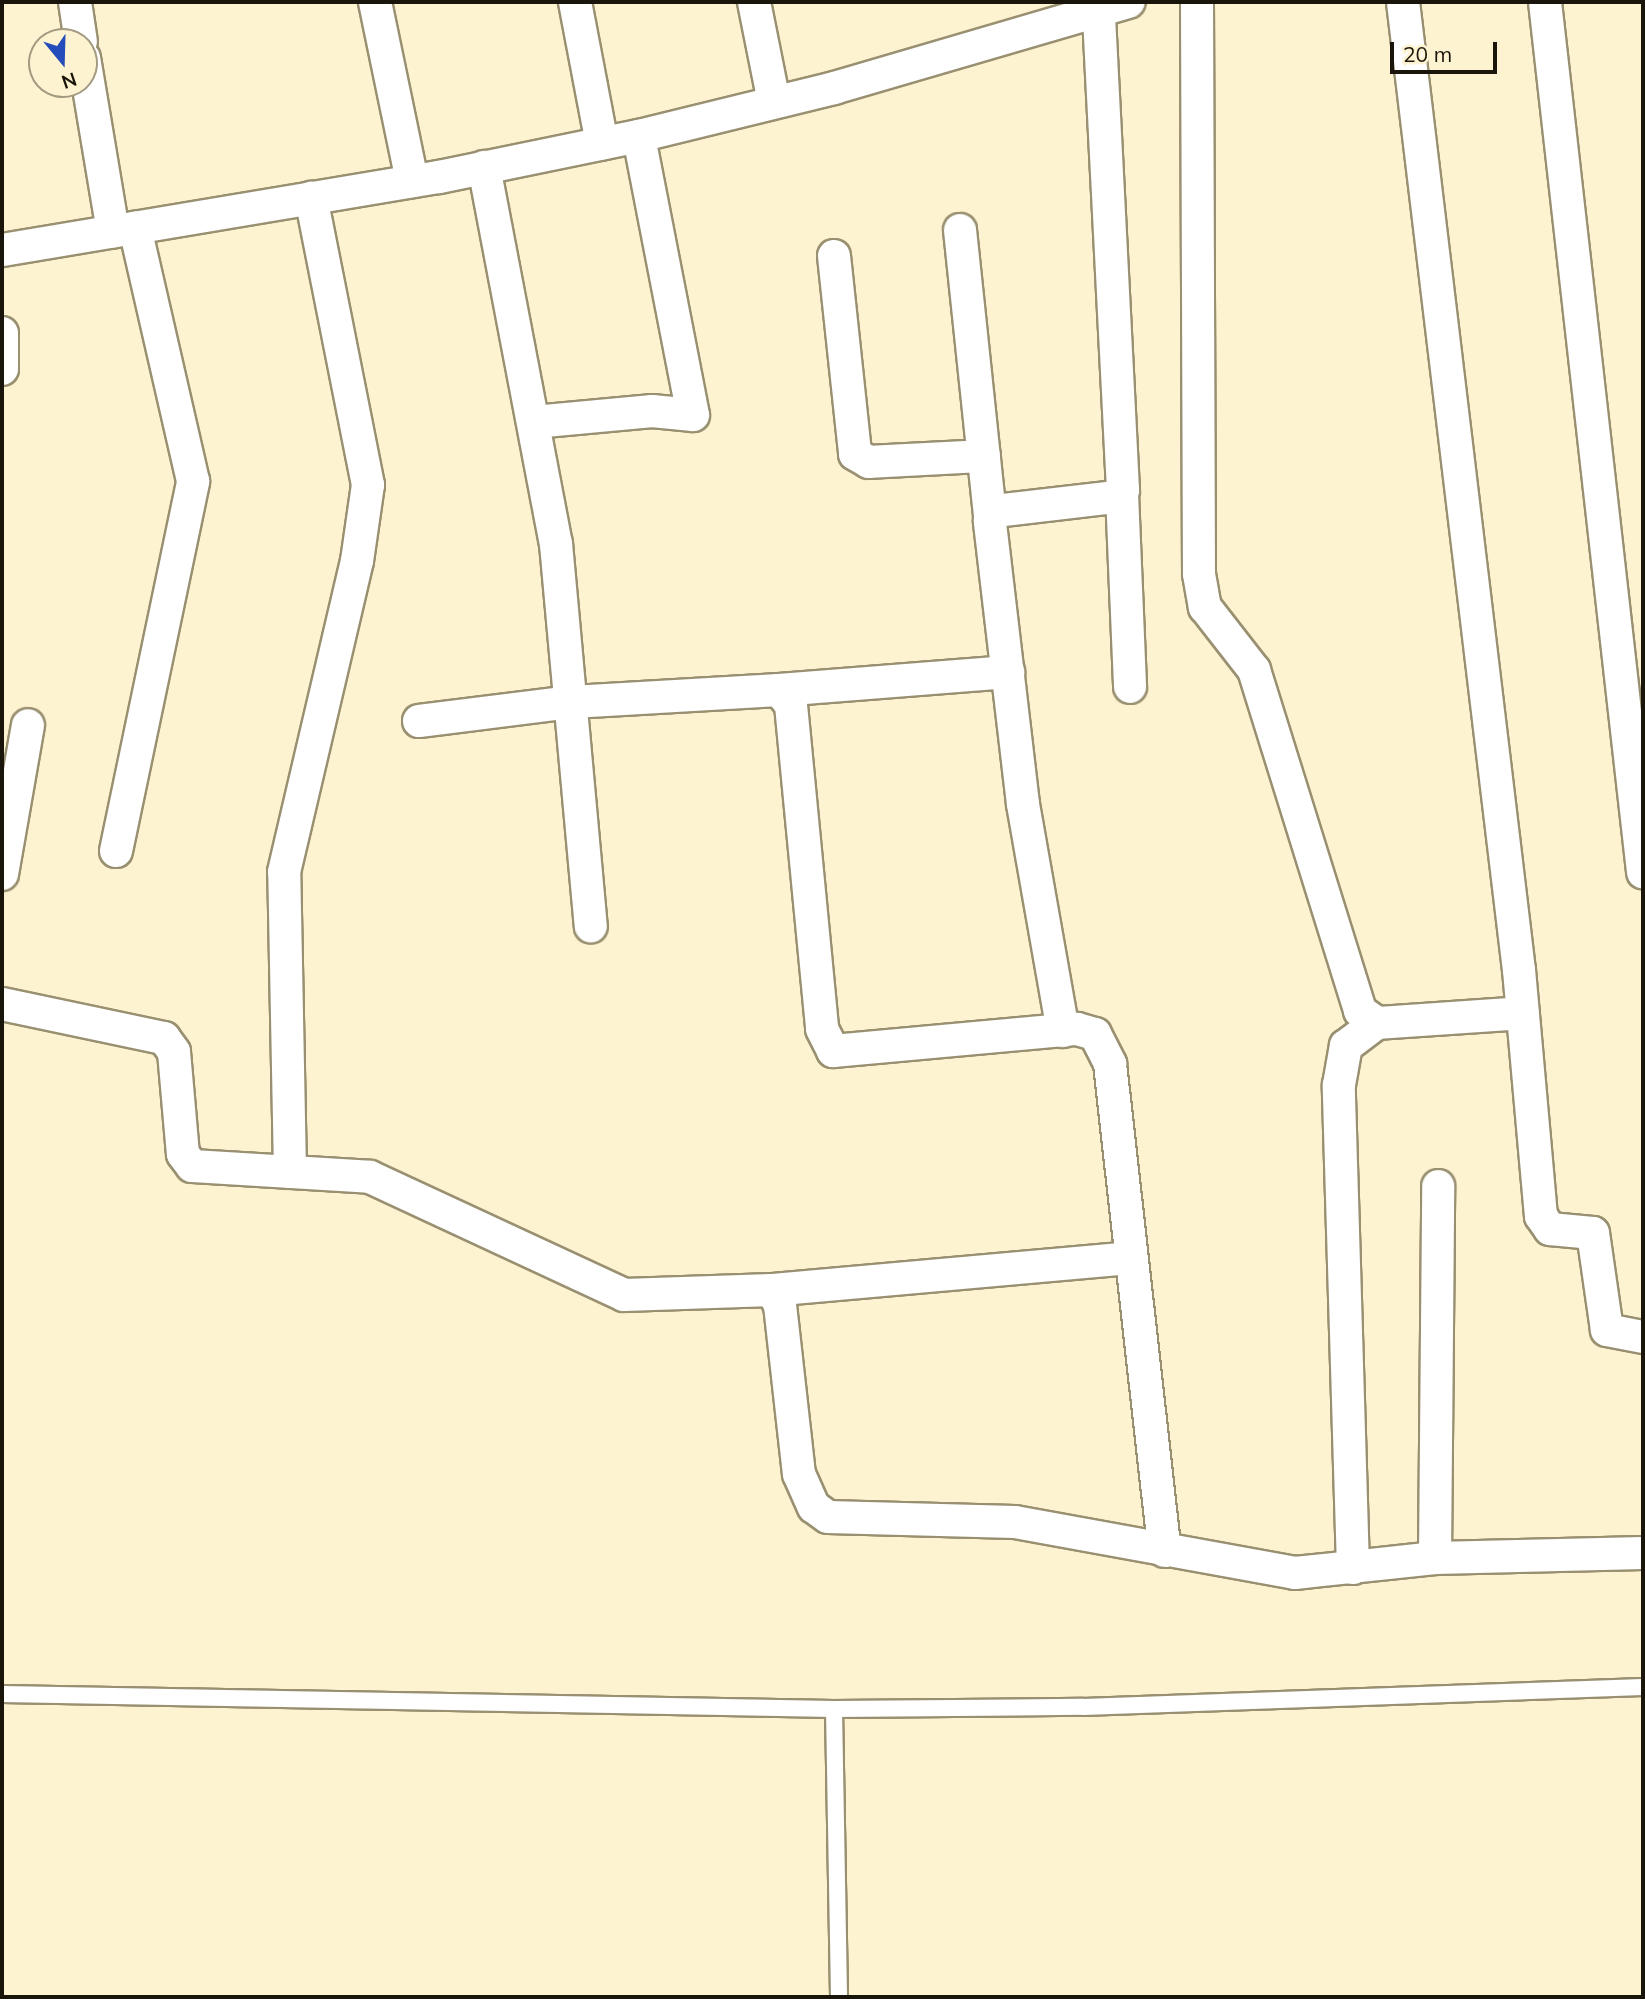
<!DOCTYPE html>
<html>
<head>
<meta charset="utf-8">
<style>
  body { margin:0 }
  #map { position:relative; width:1645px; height:1999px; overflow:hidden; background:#fdf3d1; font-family:Mulish,sans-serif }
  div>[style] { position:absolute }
  .roads { filter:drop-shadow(2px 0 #999071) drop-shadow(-2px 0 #999071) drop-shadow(0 2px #999071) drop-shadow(0 -2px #999071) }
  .lane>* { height:16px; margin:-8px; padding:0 8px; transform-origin:8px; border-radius:8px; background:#fff }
  .street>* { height:32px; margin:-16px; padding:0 16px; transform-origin:16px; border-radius:16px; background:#fff }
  span { translate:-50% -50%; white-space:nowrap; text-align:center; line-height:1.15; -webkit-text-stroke:5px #fdf3d1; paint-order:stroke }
  .frame { position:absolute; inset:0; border:4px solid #19150a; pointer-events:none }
  .north { position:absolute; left:28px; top:28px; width:70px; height:70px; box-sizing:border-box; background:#fdf3d1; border:2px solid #a29a81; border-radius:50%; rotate:161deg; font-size:19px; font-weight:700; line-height:28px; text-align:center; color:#19150a }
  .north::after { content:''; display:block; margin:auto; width:24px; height:32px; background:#244dbb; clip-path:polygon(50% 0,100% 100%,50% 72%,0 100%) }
  .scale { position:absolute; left:1390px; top:42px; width:107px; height:32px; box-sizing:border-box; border:4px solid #19150a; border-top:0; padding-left:9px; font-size:21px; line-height:24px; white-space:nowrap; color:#19150a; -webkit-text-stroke:5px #fdf3d1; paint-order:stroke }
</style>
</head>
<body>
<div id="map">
  <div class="roads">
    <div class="lane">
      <i style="left:2px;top:1694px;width:832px;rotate:1.03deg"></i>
      <i style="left:834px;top:1709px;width:249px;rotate:-0.5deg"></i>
      <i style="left:1083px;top:1707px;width:560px;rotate:-2.05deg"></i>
      <i style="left:834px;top:1709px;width:288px;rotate:89deg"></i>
    </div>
    <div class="street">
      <i style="left:75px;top:2px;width:40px;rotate:81.5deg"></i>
      <i style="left:375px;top:2px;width:183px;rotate:78.3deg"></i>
      <i style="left:575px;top:2px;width:144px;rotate:79.2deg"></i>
      <i style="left:754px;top:2px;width:102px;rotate:78.7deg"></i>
      <i style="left:1197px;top:2px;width:572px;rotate:89.8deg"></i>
      <i style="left:1199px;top:574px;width:34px;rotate:80deg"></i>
      <i style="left:1205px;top:607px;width:80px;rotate:52.1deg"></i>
      <i style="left:1254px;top:670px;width:357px;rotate:72.7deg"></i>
      <i style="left:1360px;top:1011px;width:21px;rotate:35deg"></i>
      <i style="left:1377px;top:1023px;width:146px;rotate:-3.9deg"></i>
      <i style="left:1403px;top:2px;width:975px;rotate:83.17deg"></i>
      <i style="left:1519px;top:970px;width:247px;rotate:84.9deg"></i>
      <i style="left:1541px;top:1216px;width:16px;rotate:55deg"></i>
      <i style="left:1550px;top:1229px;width:43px;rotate:5.3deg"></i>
      <i style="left:1593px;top:1233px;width:98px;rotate:81.8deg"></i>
      <i style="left:1607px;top:1330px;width:37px;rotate:11deg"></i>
      <i style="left:1545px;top:2px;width:876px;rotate:83.57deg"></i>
      <i style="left:84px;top:58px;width:176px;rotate:80.5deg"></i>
      <i style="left:484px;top:167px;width:384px;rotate:79.2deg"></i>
      <i style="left:556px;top:544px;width:384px;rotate:84.8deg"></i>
      <i style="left:960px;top:230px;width:288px;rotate:84deg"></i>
      <i style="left:2px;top:250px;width:443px;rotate:-9.5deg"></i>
      <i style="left:439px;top:177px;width:204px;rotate:-11.6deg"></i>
      <i style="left:639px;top:136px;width:201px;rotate:-13.8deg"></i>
      <i style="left:834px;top:88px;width:307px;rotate:-16.3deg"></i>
      <i style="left:834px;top:256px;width:199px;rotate:83.9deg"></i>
      <i style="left:855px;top:454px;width:16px;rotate:30deg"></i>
      <i style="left:869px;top:462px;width:115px;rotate:-3deg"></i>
      <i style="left:2px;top:333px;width:36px;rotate:90deg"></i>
      <i style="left:534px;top:422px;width:119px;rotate:-5.3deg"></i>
      <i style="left:652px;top:411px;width:41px;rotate:5.6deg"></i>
      <i style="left:693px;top:415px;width:284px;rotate:-101deg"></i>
      <i style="left:1122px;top:494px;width:193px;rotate:87.6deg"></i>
      <i style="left:779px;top:690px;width:230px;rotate:-4.5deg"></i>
      <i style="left:419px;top:721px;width:154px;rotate:-7.1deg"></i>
      <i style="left:572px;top:702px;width:207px;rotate:-3.3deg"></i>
      <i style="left:779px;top:690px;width:19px;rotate:51deg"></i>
      <i style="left:791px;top:705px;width:325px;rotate:84.5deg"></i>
      <i style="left:822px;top:1029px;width:25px;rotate:63deg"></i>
      <i style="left:833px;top:1051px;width:245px;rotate:-5.2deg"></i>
      <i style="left:1077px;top:1029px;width:19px;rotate:16deg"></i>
      <i style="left:1095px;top:1034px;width:34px;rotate:63deg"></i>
      <i style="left:1110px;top:1064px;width:490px;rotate:83.6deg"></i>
      <i style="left:116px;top:851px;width:378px;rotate:-78.2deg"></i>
      <i style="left:193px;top:481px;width:260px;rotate:-102.9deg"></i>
      <i style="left:2px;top:874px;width:151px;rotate:-80.1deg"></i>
      <i style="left:2px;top:1004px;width:166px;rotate:11.9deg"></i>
      <i style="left:164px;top:1038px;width:17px;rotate:54deg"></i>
      <i style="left:174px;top:1052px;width:102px;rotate:85deg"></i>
      <i style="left:183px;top:1154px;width:15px;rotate:53deg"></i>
      <i style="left:192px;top:1166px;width:178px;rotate:3.5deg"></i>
      <i style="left:370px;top:1177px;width:280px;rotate:24.9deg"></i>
      <i style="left:624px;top:1295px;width:148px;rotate:-1.9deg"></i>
      <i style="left:772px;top:1290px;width:17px;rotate:62deg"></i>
      <i style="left:780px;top:1305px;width:170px;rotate:83.6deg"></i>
      <i style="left:799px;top:1474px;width:36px;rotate:66deg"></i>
      <i style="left:814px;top:1507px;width:17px;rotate:36deg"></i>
      <i style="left:828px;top:1517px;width:187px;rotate:1.5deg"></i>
      <i style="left:1015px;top:1522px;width:285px;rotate:10.3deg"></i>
      <i style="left:1295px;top:1573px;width:141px;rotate:-6.1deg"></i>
      <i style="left:1435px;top:1558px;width:208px;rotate:-1.4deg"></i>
      <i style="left:1063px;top:1031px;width:230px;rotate:-100deg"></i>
      <i style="left:1023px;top:804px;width:285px;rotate:-96.7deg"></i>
      <i style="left:990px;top:521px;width:11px;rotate:-63deg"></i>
      <i style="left:995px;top:511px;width:122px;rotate:-6.6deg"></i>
      <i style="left:1116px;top:497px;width:10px;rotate:-45deg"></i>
      <i style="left:1123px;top:490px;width:480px;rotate:-92.9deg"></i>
      <i style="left:290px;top:1172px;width:300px;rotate:-91.1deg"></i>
      <i style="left:284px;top:872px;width:319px;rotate:-76.8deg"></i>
      <i style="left:357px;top:561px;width:77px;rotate:-81.8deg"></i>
      <i style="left:368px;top:485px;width:293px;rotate:-101.2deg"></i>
      <i style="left:772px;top:1290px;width:360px;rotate:-5.1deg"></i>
      <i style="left:1435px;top:1558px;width:372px;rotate:-89.5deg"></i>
      <i style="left:1353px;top:1568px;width:483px;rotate:-91.7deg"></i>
      <i style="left:1339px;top:1085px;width:40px;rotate:-80deg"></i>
      <i style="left:1346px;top:1046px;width:39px;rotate:-37deg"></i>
    </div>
  </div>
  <div class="frame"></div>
  <div class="north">N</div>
  <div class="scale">20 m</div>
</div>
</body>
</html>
